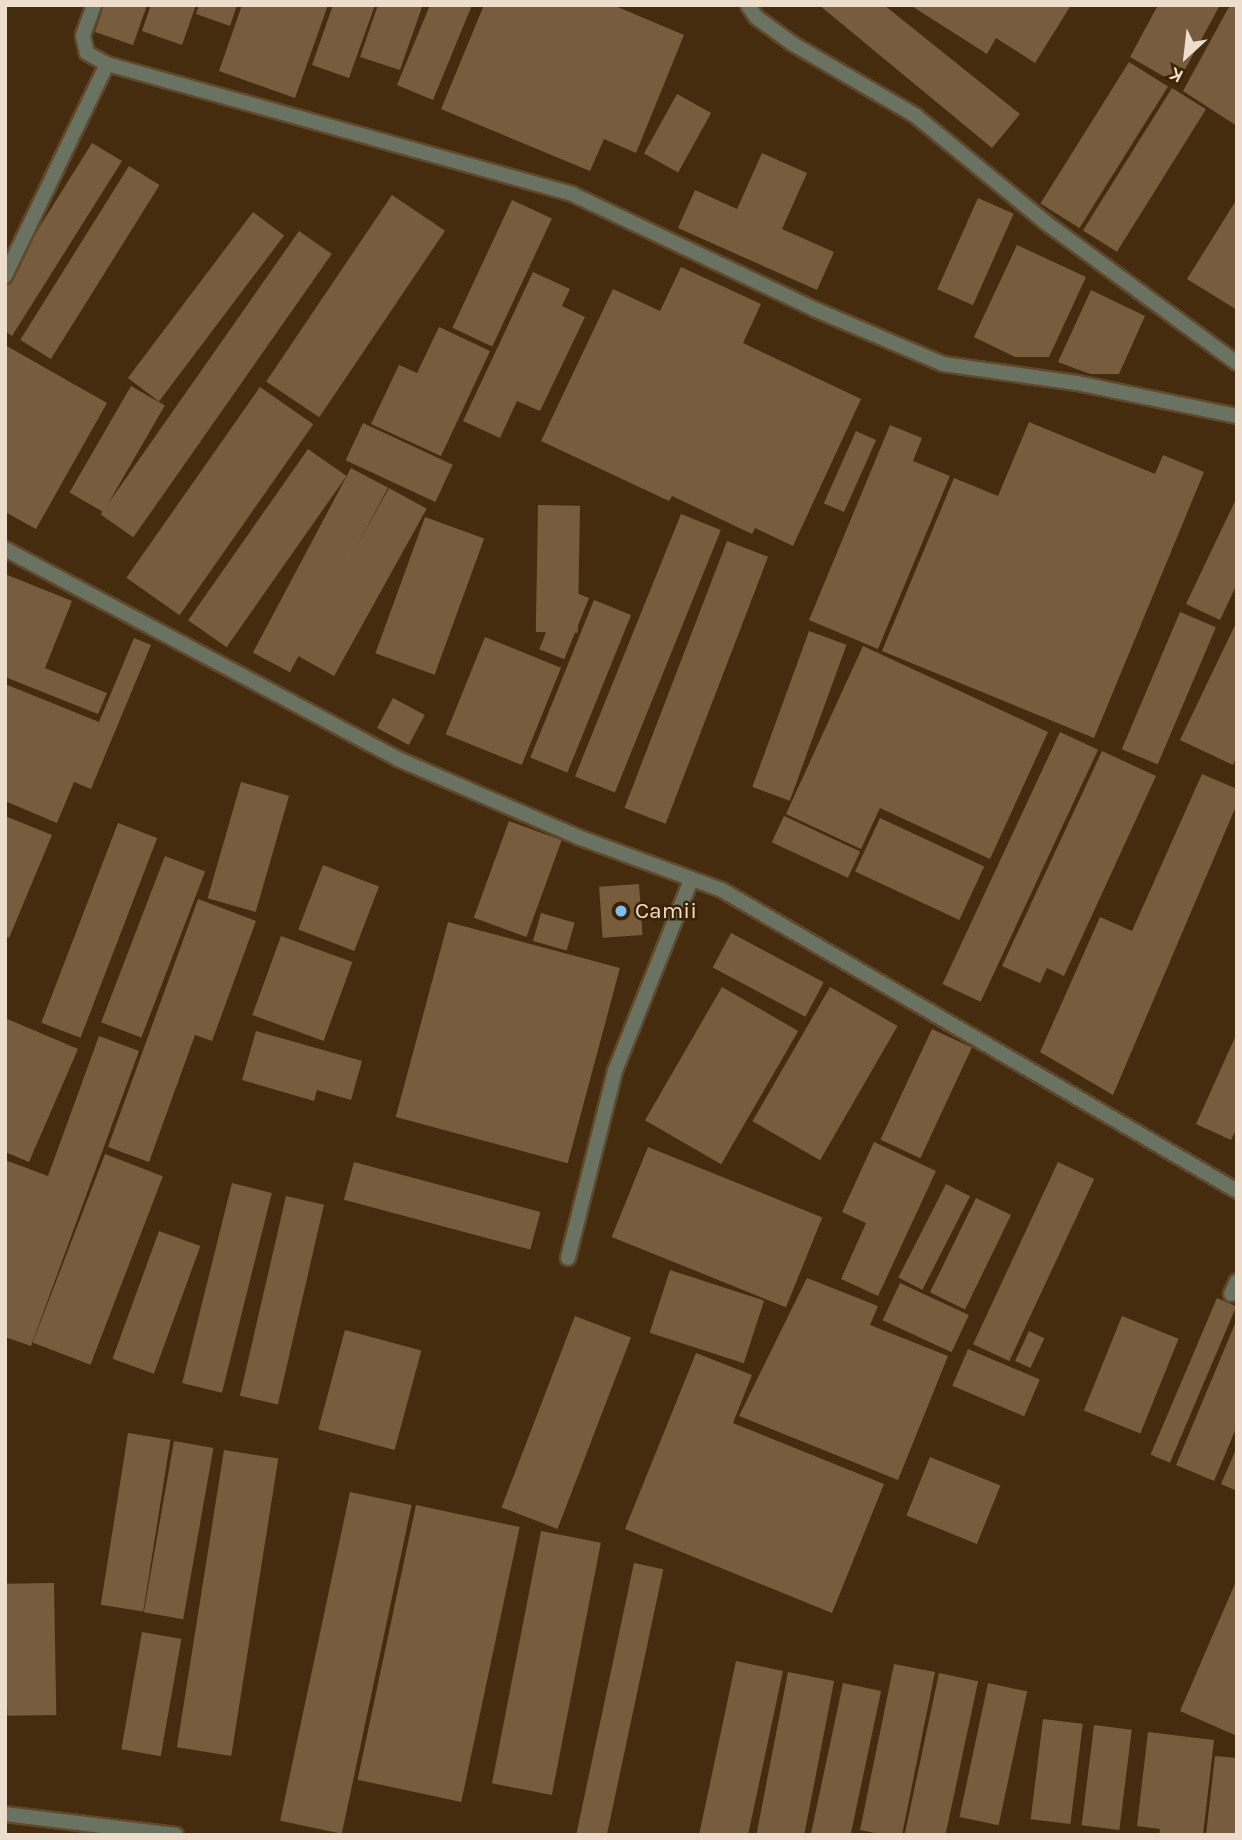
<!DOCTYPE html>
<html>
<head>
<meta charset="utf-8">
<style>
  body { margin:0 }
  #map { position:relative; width:1242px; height:1840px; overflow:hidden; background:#452c0e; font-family:Karla,sans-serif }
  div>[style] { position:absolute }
  .building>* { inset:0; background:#785c3e; transform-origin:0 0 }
  .roads { filter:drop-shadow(2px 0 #60482c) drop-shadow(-2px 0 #60482c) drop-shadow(0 2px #60482c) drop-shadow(0 -2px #60482c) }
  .street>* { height:14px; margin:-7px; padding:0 7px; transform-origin:7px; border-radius:7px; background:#6a7262 }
  .dots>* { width:19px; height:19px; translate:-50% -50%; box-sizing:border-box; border:4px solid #3b2203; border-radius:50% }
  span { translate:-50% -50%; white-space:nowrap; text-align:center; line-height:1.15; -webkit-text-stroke:5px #3b2203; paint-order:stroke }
  .poi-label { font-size:23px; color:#edddcc }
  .left { translate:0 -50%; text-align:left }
  .frame { position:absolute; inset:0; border:7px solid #edddcc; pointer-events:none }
  .north { position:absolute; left:1151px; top:21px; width:70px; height:70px; -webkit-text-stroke:5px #3b2203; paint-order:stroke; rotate:207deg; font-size:19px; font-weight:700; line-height:28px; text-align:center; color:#edddcc }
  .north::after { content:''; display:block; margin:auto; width:24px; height:32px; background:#edddcc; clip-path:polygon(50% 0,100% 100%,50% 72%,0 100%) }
</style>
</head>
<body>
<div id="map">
  <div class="building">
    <i style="clip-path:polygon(104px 5px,147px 5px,133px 45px,95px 32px)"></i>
    <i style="clip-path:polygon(151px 5px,196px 5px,182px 45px,142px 31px)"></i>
    <i style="clip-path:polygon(199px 5px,237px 5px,230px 26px,196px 14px)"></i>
    <i style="clip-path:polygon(242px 5px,328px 5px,295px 98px,219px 71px)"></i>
    <i style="clip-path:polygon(333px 5px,375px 5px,349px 78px,312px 65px)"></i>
    <i style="clip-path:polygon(378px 5px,422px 7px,400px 70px,360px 57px)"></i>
    <i style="clip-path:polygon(430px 5px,472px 5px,433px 100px,397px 85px)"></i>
    <i style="clip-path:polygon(484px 5px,613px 5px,684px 35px,636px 153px,604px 139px,590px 171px,441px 109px)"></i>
    <i style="clip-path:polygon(819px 5px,884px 5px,1020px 114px,992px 148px)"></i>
    <i style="clip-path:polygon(910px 5px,1071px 5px,1035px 63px,996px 38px,987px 54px)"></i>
    <i style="clip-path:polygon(1158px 5px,1220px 5px,1177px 84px,1130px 57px)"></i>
    <i style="clip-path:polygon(1230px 5px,1237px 5px,1237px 126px,1183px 91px)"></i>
    <i style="left:1129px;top:62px;width:46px;height:167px;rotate:32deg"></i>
    <i style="left:1172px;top:88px;width:40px;height:168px;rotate:32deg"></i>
    <i style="left:677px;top:94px;width:39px;height:68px;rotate:29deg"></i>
    <i style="clip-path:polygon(92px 143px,122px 161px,12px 336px,5px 331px,5px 282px)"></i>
    <i style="clip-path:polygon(762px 153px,807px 173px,782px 229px,834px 252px,817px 290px,678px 228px,695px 190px,737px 209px)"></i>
    <i style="left:129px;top:166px;width:36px;height:205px;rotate:32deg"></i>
    <i style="left:392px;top:195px;width:64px;height:225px;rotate:34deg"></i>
    <i style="left:978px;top:198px;width:39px;height:100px;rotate:24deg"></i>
    <i style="clip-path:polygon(1237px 199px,1237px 310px,1187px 279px)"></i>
    <i style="left:512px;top:200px;width:44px;height:141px;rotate:25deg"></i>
    <i style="left:253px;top:212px;width:39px;height:208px;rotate:37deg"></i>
    <i style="left:299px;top:231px;width:40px;height:346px;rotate:35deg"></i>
    <i style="clip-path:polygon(1017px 245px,1086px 277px,1049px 357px,1015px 357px,974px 337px)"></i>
    <i style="clip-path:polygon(681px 267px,761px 304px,743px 343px,861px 399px,793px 546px,755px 528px,752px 534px,672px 496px,669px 501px,541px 441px,613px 289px,660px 311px)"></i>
    <i style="clip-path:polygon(533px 272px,570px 289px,562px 306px,585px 317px,540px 411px,517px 401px,500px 438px,463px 421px)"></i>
    <i style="clip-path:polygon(1091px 290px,1145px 316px,1119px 374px,1090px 374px,1058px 362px)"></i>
    <i style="clip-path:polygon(439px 327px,490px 351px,441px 456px,371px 424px,399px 365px,417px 373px)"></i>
    <i style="clip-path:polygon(5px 345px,107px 403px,36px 529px,5px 512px)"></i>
    <i style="left:131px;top:386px;width:39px;height:123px;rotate:30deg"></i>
    <i style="left:260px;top:387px;width:65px;height:233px;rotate:35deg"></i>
    <i style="clip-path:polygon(1029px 422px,1155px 474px,1163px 455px,1204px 472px,1094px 738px,882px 651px,954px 478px,998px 496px)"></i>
    <i style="left:363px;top:423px;width:99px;height:41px;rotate:25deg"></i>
    <i style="clip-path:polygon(890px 425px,922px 438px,913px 461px,950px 476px,878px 649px,809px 620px)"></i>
    <i style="left:856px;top:431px;width:22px;height:79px;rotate:24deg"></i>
    <i style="left:308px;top:449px;width:47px;height:209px;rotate:35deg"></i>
    <i style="left:351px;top:468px;width:42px;height:209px;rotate:28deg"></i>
    <i style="left:389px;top:488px;width:43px;height:191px;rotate:29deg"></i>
    <i style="clip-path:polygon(1237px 497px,1237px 584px,1220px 620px,1186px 604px)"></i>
    <i style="left:538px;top:505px;width:42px;height:127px;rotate:1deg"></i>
    <i style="left:681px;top:514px;width:43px;height:283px;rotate:22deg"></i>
    <i style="left:425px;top:517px;width:63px;height:145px;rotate:20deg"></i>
    <i style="left:727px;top:541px;width:44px;height:286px;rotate:21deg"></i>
    <i style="clip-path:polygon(5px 574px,72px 601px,45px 668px,107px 693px,98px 714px,5px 677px)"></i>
    <i style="left:564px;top:588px;width:27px;height:66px;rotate:22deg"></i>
    <i style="left:594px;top:600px;width:40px;height:170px;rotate:22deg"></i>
    <i style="left:1180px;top:612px;width:39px;height:149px;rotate:23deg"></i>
    <i style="clip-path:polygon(1237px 621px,1237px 756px,1233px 765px,1180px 740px)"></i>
    <i style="left:809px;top:631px;width:40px;height:166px;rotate:20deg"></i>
    <i style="left:485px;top:637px;width:82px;height:105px;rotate:22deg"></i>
    <i style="clip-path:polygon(134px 638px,151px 645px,91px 789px,74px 782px,57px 823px,5px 801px,5px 684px,99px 722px)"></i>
    <i style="clip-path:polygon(863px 646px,1048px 732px,990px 859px,880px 808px,861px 849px,786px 814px)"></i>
    <i style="left:393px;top:698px;width:36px;height:34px;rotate:28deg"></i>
    <i style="left:1060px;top:732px;width:42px;height:278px;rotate:25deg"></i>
    <i style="clip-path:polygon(1102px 751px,1156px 776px,1064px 976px,1047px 968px,1040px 983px,1002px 966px)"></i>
    <i style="clip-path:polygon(1202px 774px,1237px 789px,1237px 804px,1113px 1095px,1040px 1052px,1100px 917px,1132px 931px)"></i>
    <i style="left:241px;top:782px;width:50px;height:121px;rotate:16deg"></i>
    <i style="clip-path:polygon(5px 816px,52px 835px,9px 938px,5px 936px)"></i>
    <i style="left:784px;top:816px;width:84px;height:29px;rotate:25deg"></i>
    <i style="left:880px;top:818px;width:115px;height:59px;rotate:25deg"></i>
    <i style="left:509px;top:821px;width:56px;height:103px;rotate:20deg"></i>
    <i style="left:118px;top:823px;width:42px;height:214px;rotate:21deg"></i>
    <i style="left:165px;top:856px;width:43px;height:178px;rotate:21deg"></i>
    <i style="left:323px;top:865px;width:60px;height:69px;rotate:21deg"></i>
    <i style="left:639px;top:884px;width:51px;height:40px;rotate:86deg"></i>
    <i style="clip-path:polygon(198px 899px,256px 921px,212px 1041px,195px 1035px,149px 1162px,108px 1147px)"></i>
    <i style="left:541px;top:913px;width:35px;height:29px;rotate:16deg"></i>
    <i style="left:448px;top:922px;width:178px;height:202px;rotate:15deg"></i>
    <i style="left:731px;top:933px;width:105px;height:39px;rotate:28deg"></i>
    <i style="left:281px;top:936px;width:76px;height:84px;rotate:20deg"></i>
    <i style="left:722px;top:987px;width:88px;height:154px;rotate:30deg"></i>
    <i style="left:830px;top:987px;width:78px;height:155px;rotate:30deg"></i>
    <i style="clip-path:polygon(5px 1018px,78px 1049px,29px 1162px,5px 1152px)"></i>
    <i style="left:932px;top:1029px;width:44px;height:122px;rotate:25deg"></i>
    <i style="clip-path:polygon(256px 1031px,362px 1061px,351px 1100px,317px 1090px,314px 1101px,242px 1080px)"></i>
    <i style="clip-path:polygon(1237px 1033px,1237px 1128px,1231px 1140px,1196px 1124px)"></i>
    <i style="clip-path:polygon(99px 1036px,139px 1051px,31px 1346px,5px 1337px,5px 1160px,48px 1176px)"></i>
    <i style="clip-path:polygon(874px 1142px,936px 1171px,878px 1296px,841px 1279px,866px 1223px,842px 1212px)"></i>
    <i style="left:648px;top:1147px;width:188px;height:97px;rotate:22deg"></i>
    <i style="left:105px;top:1154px;width:62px;height:202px;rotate:21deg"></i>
    <i style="left:354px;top:1162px;width:193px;height:39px;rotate:15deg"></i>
    <i style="left:1058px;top:1162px;width:40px;height:201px;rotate:25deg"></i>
    <i style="left:232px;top:1183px;width:41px;height:206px;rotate:14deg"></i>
    <i style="left:946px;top:1184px;width:27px;height:105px;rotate:27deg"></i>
    <i style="left:286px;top:1196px;width:39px;height:205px;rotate:13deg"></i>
    <i style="left:976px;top:1198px;width:39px;height:105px;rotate:26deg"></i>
    <i style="left:159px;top:1231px;width:44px;height:136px;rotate:20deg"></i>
    <i style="left:670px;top:1270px;width:99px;height:66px;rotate:18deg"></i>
    <i style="clip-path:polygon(807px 1278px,878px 1306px,870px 1325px,948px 1356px,898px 1480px,739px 1416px)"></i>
    <i style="left:900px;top:1283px;width:76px;height:41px;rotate:25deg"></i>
    <i style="left:1217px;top:1298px;width:21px;height:170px;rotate:23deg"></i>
    <i style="left:575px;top:1316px;width:60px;height:205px;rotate:21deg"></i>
    <i style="left:1122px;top:1316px;width:61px;height:102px;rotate:22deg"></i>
    <i style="clip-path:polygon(1237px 1319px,1237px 1426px,1214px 1481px,1176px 1465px)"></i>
    <i style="left:345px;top:1330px;width:79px;height:103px;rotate:15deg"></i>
    <i style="left:1029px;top:1331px;width:17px;height:33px;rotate:25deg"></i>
    <i style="left:968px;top:1349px;width:78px;height:40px;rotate:23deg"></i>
    <i style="clip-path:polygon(696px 1353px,752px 1375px,733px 1423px,884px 1484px,832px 1613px,625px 1529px)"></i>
    <i style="left:128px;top:1433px;width:43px;height:174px;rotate:9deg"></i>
    <i style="left:174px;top:1441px;width:40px;height:174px;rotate:10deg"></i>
    <i style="clip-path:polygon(1237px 1447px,1237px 1491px,1221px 1484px)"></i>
    <i style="left:224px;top:1450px;width:55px;height:301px;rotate:9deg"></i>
    <i style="left:930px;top:1457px;width:76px;height:63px;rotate:22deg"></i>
    <i style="left:350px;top:1492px;width:63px;height:336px;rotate:12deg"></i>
    <i style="left:416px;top:1505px;width:106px;height:281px;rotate:12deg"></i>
    <i style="left:541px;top:1531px;width:61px;height:257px;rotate:11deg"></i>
    <i style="left:634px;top:1563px;width:30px;height:278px;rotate:12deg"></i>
    <i style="clip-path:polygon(1237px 1579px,1237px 1736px,1180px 1711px)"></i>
    <i style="left:54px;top:1583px;width:132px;height:49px;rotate:89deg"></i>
    <i style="left:142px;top:1632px;width:40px;height:119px;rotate:10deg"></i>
    <i style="left:736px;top:1661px;width:48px;height:177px;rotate:12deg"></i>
    <i style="clip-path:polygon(894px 1664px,935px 1672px,902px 1835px,885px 1835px,860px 1830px)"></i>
    <i style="left:788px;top:1672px;width:47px;height:166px;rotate:11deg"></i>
    <i style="left:939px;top:1673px;width:40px;height:165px;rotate:12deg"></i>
    <i style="left:843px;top:1683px;width:39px;height:155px;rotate:12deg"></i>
    <i style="left:988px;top:1683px;width:40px;height:137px;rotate:12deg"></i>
    <i style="left:1043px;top:1719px;width:40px;height:101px;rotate:7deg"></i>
    <i style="left:1094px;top:1725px;width:38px;height:101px;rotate:7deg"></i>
    <i style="clip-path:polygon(1148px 1732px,1214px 1740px,1203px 1835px,1159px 1835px,1160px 1829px,1137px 1826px)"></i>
    <i style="clip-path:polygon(1215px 1756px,1237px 1758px,1237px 1835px,1206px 1835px)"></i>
  </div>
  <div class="roads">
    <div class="street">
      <i style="left:94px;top:5px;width:33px;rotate:110deg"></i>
      <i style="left:83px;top:36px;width:17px;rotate:77deg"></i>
      <i style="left:87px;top:53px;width:23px;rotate:29deg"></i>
      <i style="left:107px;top:64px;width:483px;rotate:15.6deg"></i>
      <i style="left:572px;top:194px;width:268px;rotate:25.4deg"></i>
      <i style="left:814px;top:309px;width:140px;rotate:23.1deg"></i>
      <i style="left:943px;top:364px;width:135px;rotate:8.1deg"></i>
      <i style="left:1077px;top:383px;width:163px;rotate:11.7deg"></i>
      <i style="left:748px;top:5px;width:14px;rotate:56deg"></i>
      <i style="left:756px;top:17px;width:46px;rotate:36.1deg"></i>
      <i style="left:793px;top:44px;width:143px;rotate:30.3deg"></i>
      <i style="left:916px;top:116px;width:167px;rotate:39.4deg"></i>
      <i style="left:1045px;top:222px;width:238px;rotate:36.3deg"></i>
      <i style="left:5px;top:276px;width:235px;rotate:-64.3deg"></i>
      <i style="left:5px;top:549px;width:446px;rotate:28.1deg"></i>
      <i style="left:398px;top:759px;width:196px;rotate:23.4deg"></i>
      <i style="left:578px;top:837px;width:153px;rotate:20.2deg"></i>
      <i style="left:722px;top:890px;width:597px;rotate:30.3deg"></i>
      <i style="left:568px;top:1258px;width:193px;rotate:-75.9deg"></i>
      <i style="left:615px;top:1071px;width:206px;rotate:-68.3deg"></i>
      <i style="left:1231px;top:1294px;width:14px;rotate:-65deg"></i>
      <i style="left:5px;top:1814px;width:172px;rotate:7deg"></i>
    </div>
  </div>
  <div class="dots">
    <i style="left:621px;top:911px;background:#7fbdf9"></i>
  </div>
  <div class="poi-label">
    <span class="left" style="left:635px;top:911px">Camii</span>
  </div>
  <div class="frame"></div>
  <div class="north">K</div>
</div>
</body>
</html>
